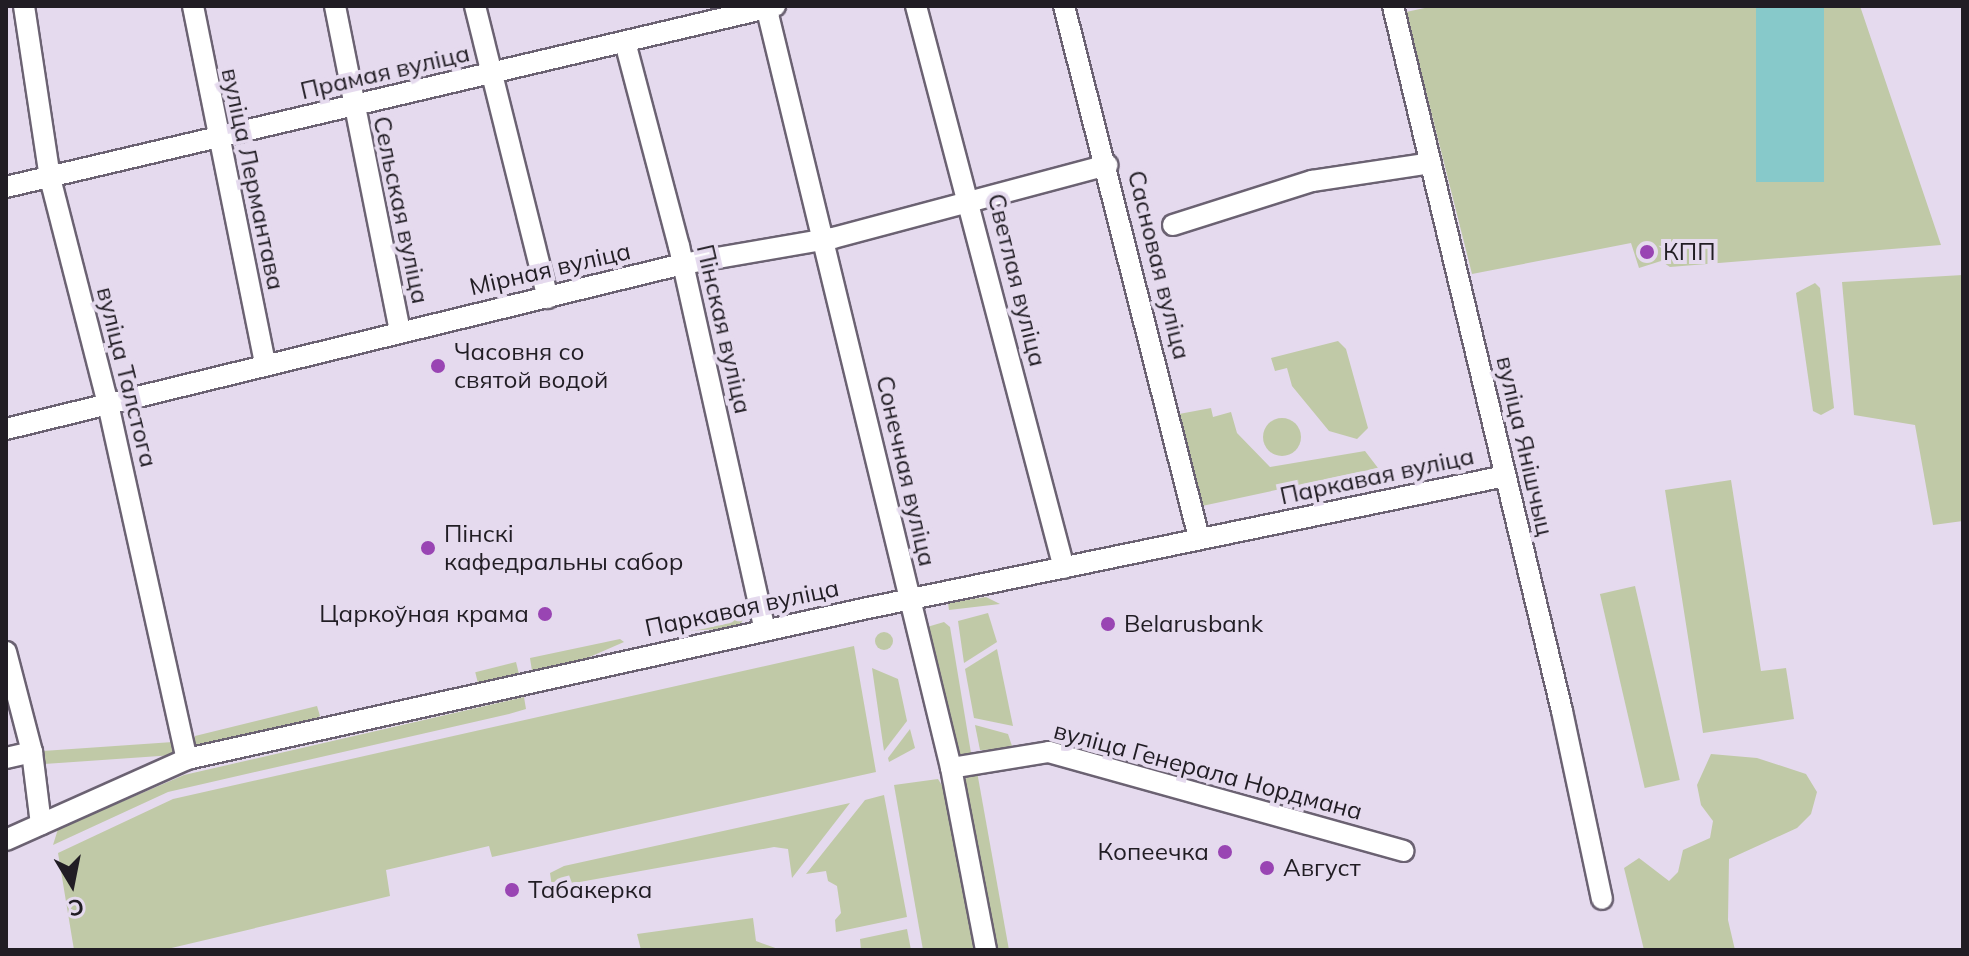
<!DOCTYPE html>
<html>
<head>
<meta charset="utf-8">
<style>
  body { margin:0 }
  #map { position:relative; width:1969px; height:956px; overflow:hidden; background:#e5daee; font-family:Mulish,sans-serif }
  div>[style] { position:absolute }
  .green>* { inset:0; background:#c0c9a7; transform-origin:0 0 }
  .round { border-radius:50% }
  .water>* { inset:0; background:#87c9ca; transform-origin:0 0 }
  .roads { filter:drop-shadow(2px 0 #6b6272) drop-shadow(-2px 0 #6b6272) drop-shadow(0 2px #6b6272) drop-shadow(0 -2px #6b6272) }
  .minor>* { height:20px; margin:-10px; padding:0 10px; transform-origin:10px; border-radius:10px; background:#fff }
  .dots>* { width:22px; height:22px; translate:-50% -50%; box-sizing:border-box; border:4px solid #e5daee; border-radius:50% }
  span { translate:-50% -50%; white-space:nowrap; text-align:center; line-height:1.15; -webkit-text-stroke:8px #e5daee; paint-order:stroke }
  .street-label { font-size:24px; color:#211d24 }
  .poi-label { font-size:24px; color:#211d24 }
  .left { translate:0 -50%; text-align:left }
  .right { translate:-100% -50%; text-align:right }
  .frame { position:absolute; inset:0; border:8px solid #211d24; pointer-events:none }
  .north { position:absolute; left:32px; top:844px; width:80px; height:80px; -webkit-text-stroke:6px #e5daee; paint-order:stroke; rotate:170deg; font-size:22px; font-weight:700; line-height:32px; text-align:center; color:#211d24 }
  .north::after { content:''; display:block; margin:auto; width:28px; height:36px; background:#211d24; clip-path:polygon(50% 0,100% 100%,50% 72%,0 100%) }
</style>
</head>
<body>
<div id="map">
  <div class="green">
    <i style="clip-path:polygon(1434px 6px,1860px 6px,1941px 245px,1670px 267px,1661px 261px,1639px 268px,1631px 243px,1472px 274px,1406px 12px)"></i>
    <i style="clip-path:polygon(1963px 275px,1963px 521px,1933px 525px,1915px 425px,1854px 415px,1842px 282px)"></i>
    <i style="clip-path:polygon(1815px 283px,1820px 288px,1834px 408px,1821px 415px,1813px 411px,1796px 293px)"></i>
    <i style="clip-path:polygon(1338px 341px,1346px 349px,1368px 428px,1357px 439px,1329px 431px,1292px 386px,1287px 368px,1275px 371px,1271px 358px)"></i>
    <i style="clip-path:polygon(1211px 408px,1213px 417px,1231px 412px,1237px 433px,1270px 467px,1365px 451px,1378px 468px,1202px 506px,1179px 414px)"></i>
    <i class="round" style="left:1263px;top:418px;width:38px;height:38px"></i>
    <i style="clip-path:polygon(1731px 480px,1761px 671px,1786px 668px,1794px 719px,1703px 733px,1665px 490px)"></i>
    <i style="left:1635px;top:586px;width:199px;height:36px;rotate:77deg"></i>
    <i style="clip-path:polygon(986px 597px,1000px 604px,949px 610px,948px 603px)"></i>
    <i style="clip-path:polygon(747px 613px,738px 628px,667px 632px,668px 629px)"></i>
    <i style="clip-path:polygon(988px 613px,997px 642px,964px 663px,958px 621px)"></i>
    <i style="clip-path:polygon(944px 622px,950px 627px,972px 759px,957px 753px,927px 627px)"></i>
    <i class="round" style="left:875px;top:632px;width:18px;height:18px"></i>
    <i style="clip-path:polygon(620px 639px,624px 642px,585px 659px,532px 671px,530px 658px)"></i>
    <i style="clip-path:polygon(854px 646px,876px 772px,492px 857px,489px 846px,386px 870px,390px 896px,163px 950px,74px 950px,58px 853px,173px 799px)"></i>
    <i style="clip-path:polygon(997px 649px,1013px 726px,974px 718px,965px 669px)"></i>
    <i style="left:516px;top:662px;width:12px;height:42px;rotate:76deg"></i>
    <i style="clip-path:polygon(872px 668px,898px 679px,907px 721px,884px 751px)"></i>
    <i style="clip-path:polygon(524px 697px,526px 709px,509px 714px,168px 792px,53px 845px,58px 829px,184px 775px)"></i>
    <i style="clip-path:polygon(317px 706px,320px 716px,312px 721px,195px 750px,195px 736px)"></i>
    <i style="clip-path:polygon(975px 725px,1008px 734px,1013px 749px,980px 750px)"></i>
    <i style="clip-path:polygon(910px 729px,915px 748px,889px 762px,888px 758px)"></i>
    <i style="left:173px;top:742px;width:13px;height:145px;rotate:86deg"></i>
    <i style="clip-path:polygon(1711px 754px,1757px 758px,1806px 774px,1817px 792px,1811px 814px,1797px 828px,1729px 859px,1728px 920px,1735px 950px,1644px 950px,1624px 868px,1639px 858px,1669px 881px,1678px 872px,1683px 850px,1710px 838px,1713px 821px,1701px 805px,1697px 785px)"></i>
    <i style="clip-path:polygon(976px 766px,1009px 950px,997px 950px,965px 784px,968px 770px)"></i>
    <i style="clip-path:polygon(938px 779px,946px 792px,979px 950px,923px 950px,894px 785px)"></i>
    <i style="clip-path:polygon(884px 795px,907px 917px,836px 932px,835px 920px,841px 913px,837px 886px,828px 881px,826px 871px,806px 874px,865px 800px)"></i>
    <i style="clip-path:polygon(850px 803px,792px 878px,788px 849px,774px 847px,552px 887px,550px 873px,564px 866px)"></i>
    <i style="clip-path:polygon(753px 918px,756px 941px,781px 950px,641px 950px,637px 934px)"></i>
    <i style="clip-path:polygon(907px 929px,911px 950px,861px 950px,860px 939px)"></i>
  </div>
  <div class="water">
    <i style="left:1756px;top:6px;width:68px;height:176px"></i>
  </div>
  <div class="roads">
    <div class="minor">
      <i style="left:24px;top:6px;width:174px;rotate:81.4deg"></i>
      <i style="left:50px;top:178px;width:233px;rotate:75.6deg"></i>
      <i style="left:108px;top:404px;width:364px;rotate:77.5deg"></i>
      <i style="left:193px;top:6px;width:364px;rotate:78.6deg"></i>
      <i style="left:335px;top:6px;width:331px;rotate:78.7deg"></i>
      <i style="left:475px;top:6px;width:301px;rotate:76deg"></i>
      <i style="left:766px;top:6px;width:784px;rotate:76.35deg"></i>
      <i style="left:951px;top:768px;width:185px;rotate:79.1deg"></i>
      <i style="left:916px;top:6px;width:581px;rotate:75.25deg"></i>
      <i style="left:1064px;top:6px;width:549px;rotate:75.76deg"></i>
      <i style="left:1393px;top:6px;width:725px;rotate:76.52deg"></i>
      <i style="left:1562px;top:711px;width:192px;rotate:78deg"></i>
      <i style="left:625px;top:42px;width:211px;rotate:75.2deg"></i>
      <i style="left:679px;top:246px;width:394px;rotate:77.4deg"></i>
      <i style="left:6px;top:187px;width:790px;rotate:-13.24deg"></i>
      <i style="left:1173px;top:225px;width:146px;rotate:-17.6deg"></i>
      <i style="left:1312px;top:181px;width:120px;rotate:-8.6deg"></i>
      <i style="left:6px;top:429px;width:697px;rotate:-13.7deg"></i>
      <i style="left:683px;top:264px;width:152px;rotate:-9.8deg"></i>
      <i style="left:833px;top:238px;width:284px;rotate:-14.9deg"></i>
      <i style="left:6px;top:652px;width:103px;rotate:75.4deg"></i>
      <i style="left:32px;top:752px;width:73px;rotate:82.9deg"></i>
      <i style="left:6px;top:758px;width:27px;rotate:-13deg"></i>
      <i style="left:951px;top:768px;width:99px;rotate:-9.3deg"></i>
      <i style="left:1049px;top:752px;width:368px;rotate:15.6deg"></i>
      <i style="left:6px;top:840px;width:198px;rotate:-24.1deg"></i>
      <i style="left:187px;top:759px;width:692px;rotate:-12.51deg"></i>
      <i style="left:863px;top:609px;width:656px;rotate:-11.7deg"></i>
    </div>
  </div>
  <div class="dots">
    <i style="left:1647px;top:252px;background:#9945b3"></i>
    <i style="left:438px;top:366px;background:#9945b3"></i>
    <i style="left:428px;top:548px;background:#9945b3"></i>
    <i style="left:545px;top:614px;background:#9945b3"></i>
    <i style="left:1108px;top:624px;background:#9945b3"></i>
    <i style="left:1225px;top:852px;background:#9945b3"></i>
    <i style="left:1267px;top:868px;background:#9945b3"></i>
    <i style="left:512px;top:890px;background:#9945b3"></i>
  </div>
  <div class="street-label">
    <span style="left:385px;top:72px;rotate:-13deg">Прамая вуліца</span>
    <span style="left:253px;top:179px;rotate:78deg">вуліца Лермантава</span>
    <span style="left:401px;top:210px;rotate:78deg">Сельская вуліца</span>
    <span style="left:1159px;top:265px;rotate:76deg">Сасновая вуліца</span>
    <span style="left:550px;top:269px;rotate:-13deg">Мірная вуліца</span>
    <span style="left:1017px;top:280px;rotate:76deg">Светлая вуліца</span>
    <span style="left:724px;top:329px;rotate:77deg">Пінская вуліца</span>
    <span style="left:127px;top:377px;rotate:76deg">вуліца Талстога</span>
    <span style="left:1525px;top:446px;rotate:77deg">вуліца Янішчыц</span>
    <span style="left:906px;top:471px;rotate:77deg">Сонечная вуліца</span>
    <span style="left:1377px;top:476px;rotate:-12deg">Паркавая вуліца</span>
    <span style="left:742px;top:608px;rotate:-12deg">Паркавая вуліца</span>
    <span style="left:1208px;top:771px;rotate:15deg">вуліца Генерала Нордмана</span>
  </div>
  <div class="poi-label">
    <span class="left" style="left:1663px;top:252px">КПП</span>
    <span class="left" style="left:454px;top:366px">Часовня со<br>святой водой</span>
    <span class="left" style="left:444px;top:548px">Пінскі<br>кафедральны сабор</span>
    <span class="right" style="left:529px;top:614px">Царкоўная крама</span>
    <span class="left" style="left:1124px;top:624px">Belarusbank</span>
    <span class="right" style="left:1209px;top:852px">Копеечка</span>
    <span class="left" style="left:1283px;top:868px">Август</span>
    <span class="left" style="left:528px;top:890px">Табакерка</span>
  </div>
  <div class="frame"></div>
  <div class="north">С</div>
</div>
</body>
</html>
